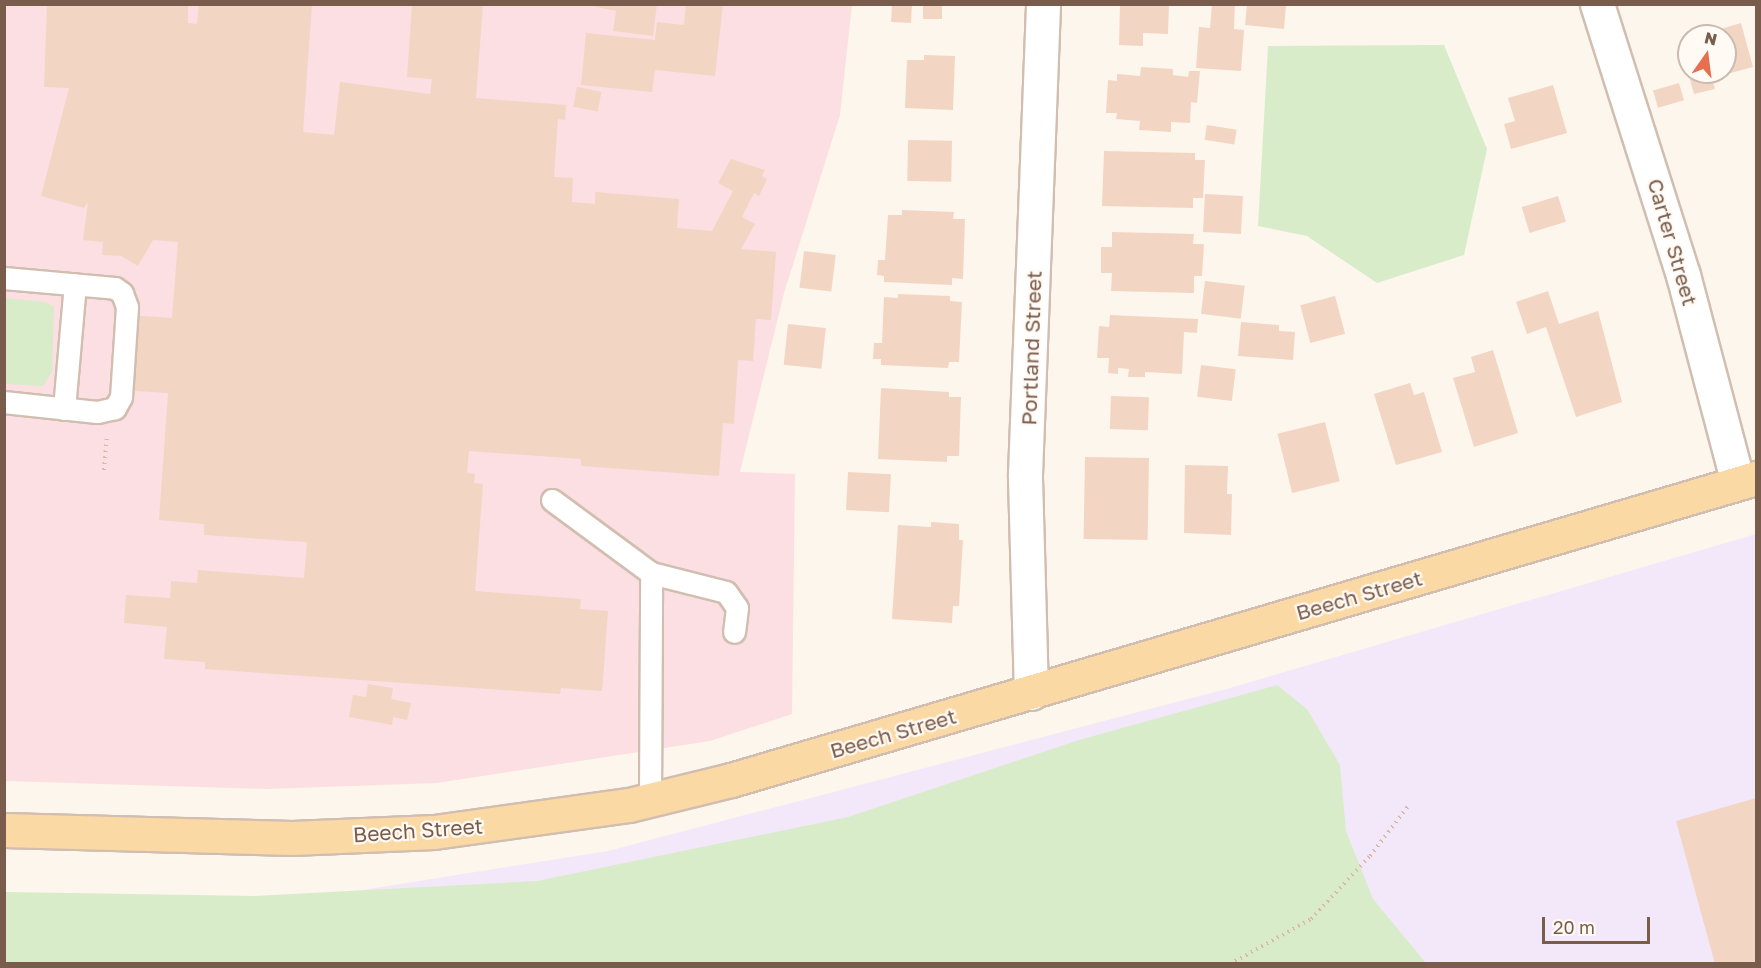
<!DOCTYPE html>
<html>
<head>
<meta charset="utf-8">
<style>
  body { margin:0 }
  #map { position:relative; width:1761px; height:968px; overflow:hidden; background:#fdf6ec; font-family:"Golos Text",sans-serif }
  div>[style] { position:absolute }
  .education>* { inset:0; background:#f3e8fa }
  .medical>* { inset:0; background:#fbdfe3 }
  .green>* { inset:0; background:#d8ecc9 }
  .building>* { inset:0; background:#f3d5c3; transform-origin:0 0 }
  .path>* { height:4px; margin-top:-2px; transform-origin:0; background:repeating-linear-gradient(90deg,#d9b8a5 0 1.5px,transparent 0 6px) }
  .roads { filter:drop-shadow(2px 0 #d1beb0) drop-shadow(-2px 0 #d1beb0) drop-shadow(0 2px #d1beb0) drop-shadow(0 -2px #d1beb0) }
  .service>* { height:21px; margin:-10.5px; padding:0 10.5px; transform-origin:10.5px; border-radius:10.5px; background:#fff }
  .minor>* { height:33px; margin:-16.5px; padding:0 16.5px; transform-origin:16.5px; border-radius:16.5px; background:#fff }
  .primary>* { height:33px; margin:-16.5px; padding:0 16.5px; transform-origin:16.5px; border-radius:16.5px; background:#fbd9a5 }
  span { translate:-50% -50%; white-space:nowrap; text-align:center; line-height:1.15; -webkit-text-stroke:4.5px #fffaf3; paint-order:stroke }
  .street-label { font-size:21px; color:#7a5c4d }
  .frame { position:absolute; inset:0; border:6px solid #7a5c4d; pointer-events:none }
  .north { position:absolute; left:1677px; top:24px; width:60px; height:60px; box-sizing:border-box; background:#fffaf3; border:2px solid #cabbb1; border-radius:50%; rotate:14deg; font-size:16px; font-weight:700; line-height:24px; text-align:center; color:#7a5c4d }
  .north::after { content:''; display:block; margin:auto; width:21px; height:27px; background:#e76f51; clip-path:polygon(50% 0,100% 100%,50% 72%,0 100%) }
  .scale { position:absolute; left:1542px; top:917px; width:108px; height:27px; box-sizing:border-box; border:3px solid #7a5c4d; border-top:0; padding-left:8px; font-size:18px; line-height:21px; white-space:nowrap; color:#7a5c4d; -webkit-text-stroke:4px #fffaf3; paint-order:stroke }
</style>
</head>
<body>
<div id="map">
  <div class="education">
    <i style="clip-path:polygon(1756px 534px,1756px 963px,5px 964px,217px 913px,608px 851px,1230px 688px)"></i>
  </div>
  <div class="medical">
    <i style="clip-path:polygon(5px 5px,852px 5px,840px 115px,784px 293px,740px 472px,795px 474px,792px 714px,710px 741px,437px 783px,266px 789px,5px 781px)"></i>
  </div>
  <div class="green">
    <i style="clip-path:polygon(1444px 45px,1487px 149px,1464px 255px,1377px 283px,1307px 236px,1258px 226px,1268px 46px)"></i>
    <i style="clip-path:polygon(4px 298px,45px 302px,54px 307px,52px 372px,43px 386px,5px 384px)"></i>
    <i style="clip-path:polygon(1277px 685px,1307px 709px,1340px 765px,1346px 831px,1373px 899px,1426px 963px,5px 963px,5px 892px,253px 896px,537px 881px,848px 817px,1079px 740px)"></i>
  </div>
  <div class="building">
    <i style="clip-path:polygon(47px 4px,188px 4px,188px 23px,197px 24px,199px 4px,312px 4px,303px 132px,334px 135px,340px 82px,430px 94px,432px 79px,407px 77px,412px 4px,483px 4px,476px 98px,566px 105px,565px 120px,558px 119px,554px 177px,573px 178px,572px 202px,595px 204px,595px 192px,679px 199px,677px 228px,712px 231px,733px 191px,718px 183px,731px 159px,765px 170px,762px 176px,767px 179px,759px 196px,754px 193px,742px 217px,755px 224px,741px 249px,776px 252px,771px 320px,756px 319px,753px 361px,738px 360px,734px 424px,723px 423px,719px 476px,581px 466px,581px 459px,469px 451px,467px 473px,475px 474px,474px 483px,483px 484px,475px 591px,581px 599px,580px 609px,608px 611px,602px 691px,561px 688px,560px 694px,205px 669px,205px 662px,164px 659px,167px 627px,124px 623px,126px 595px,170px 598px,171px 581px,197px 583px,198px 570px,304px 578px,307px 542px,204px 535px,204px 524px,159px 520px,168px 393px,122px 390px,127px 315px,172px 318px,178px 242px,153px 240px,138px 266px,121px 256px,102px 255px,103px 242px,83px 240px,88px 202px,84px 208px,41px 196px,69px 88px,44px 87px)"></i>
    <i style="clip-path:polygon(584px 4px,657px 4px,653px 36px,613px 31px,616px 11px)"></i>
    <i style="clip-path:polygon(686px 4px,723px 4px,715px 76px,655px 70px,652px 92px,581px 85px,586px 33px,655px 40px,657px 22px,684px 25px)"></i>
    <i style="left:892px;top:4px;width:20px;height:18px;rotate:3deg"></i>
    <i style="left:923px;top:4px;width:19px;height:15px"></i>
    <i style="clip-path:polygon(1120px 4px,1169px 4px,1168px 34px,1143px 33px,1143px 46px,1119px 45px)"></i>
    <i style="clip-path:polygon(1212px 4px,1235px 4px,1234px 29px,1244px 30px,1241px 71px,1196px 68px,1199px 27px,1210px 28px)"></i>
    <i style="clip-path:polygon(1247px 4px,1286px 4px,1284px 29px,1245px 25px)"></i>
    <i style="clip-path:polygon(1741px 23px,1753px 67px,1712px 78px,1715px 89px,1694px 94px,1683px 55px,1689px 54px,1689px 72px,1725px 72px,1725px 36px,1700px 35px)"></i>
    <i style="clip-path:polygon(924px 55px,955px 56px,953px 110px,905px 108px,907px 60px,924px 60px)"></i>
    <i style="clip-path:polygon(1141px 67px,1173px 69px,1173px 75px,1188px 77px,1189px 71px,1200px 71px,1197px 103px,1191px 102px,1190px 123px,1171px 122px,1171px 132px,1139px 130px,1140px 121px,1116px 119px,1117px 113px,1106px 113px,1108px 80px,1117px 81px,1117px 74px,1140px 76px)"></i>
    <i style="left:1679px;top:83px;width:18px;height:27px;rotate:74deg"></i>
    <i style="clip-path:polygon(1553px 85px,1567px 133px,1511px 149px,1504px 124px,1515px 121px,1508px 98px)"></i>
    <i style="left:577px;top:87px;width:25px;height:20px;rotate:11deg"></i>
    <i style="left:1207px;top:125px;width:30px;height:15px;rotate:9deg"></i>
    <i style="left:908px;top:140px;width:44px;height:41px;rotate:1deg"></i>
    <i style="clip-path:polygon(1104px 151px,1195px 153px,1195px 160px,1205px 160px,1203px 198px,1193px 198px,1193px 208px,1102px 206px)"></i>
    <i style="left:1205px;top:194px;width:38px;height:38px;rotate:3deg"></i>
    <i style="left:1558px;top:196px;width:27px;height:38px;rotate:73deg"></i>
    <i style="clip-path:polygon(902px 210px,954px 212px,953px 219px,965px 219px,963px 279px,952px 278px,952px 285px,884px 282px,884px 276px,877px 275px,878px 260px,885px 260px,888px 215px,902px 215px)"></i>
    <i style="clip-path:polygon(1112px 232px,1194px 234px,1193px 244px,1204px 244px,1202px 276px,1194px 276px,1194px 293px,1111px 291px,1112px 273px,1101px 273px,1101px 247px,1112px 247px)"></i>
    <i style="left:804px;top:251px;width:32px;height:37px;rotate:7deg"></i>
    <i style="left:1205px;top:281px;width:40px;height:33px;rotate:7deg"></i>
    <i style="clip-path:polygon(1548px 291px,1559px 324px,1598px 311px,1622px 402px,1576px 417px,1546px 327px,1527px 334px,1516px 302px)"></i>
    <i style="clip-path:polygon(898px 294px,950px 296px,950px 301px,962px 302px,959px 362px,949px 362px,948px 368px,881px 365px,881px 359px,873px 359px,874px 343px,882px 343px,884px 297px,898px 298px)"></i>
    <i style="left:1335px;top:296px;width:39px;height:36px;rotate:75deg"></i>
    <i style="clip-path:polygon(1110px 315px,1198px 319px,1197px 333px,1184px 332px,1182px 374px,1145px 372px,1145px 377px,1128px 377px,1129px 369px,1118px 368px,1118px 374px,1108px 373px,1109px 358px,1097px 358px,1099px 326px,1109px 327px)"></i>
    <i style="clip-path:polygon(1241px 322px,1279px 325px,1279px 331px,1295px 332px,1293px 360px,1238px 356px)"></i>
    <i style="left:788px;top:324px;width:38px;height:41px;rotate:6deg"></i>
    <i style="clip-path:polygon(1493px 350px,1518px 433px,1474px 447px,1453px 378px,1475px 372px,1471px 357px)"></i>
    <i style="left:1201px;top:365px;width:35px;height:32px;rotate:7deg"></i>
    <i style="clip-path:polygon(1410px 383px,1414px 395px,1424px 392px,1442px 452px,1396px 465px,1374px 394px)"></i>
    <i style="clip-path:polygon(881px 388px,949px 392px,949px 397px,961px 397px,959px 456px,947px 456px,947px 462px,878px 459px)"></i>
    <i style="left:1111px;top:396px;width:38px;height:33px;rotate:2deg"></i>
    <i style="left:1325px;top:422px;width:61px;height:49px;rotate:76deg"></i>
    <i style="left:1085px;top:457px;width:64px;height:82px;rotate:1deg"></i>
    <i style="clip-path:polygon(1185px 465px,1228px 466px,1227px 494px,1232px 494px,1231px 535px,1184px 533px)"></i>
    <i style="left:848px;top:472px;width:43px;height:38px;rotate:3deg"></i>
    <i style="clip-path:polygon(931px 522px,959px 524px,959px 540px,963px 540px,959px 606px,953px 606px,952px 623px,892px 619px,898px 525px,931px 527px)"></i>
    <i style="clip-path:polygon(368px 684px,393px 688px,391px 699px,411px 703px,407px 720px,393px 717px,392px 725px,349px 717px,353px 695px,366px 697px)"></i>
    <i style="clip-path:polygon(1756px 798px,1756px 964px,1715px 964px,1676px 821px)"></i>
  </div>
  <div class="path">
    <i style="left:104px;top:470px;width:32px;rotate:-85deg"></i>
    <i style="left:1230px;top:964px;width:93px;rotate:-29.1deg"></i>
    <i style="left:1311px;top:919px;width:86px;rotate:-46.9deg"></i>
    <i style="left:1370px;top:856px;width:64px;rotate:-52.6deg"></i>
  </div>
  <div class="roads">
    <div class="service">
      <i style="left:4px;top:278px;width:111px;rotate:5.1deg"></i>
      <i style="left:115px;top:288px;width:9px;rotate:36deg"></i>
      <i style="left:122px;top:293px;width:15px;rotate:70deg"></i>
      <i style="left:127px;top:307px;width:90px;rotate:93.8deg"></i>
      <i style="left:121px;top:397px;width:13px;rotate:119deg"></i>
      <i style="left:115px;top:408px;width:18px;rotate:167deg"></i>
      <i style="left:97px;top:412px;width:94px;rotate:-173.9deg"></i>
      <i style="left:64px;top:409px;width:125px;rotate:-85deg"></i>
      <i style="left:552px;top:500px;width:123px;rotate:36.4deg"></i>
      <i style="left:651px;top:573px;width:77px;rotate:14.2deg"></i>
      <i style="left:726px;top:592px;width:19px;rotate:55deg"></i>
      <i style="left:737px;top:608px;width:24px;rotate:97deg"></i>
      <i style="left:650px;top:799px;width:226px;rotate:-89.7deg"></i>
    </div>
    <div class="minor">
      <i style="left:1597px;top:4px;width:284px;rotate:72.4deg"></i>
      <i style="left:1683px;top:275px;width:215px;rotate:75.2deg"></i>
      <i style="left:1031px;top:693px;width:219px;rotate:-91.6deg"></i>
      <i style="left:1025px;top:474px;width:470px;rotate:-87.8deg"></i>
    </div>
    <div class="primary">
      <i style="left:4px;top:830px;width:288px;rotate:1.6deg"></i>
      <i style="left:292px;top:838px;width:142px;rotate:-2.4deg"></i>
      <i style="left:434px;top:832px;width:197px;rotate:-7.9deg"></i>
      <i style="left:629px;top:805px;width:105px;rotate:-13.8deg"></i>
      <i style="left:731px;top:780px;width:1069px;rotate:-16.42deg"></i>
    </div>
  </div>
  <div class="street-label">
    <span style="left:1673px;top:242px;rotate:74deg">Carter Street</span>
    <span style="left:1031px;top:348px;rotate:-88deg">Portland Street</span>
    <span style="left:1359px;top:595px;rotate:-16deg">Beech Street</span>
    <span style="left:893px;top:733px;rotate:-16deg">Beech Street</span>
    <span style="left:418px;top:830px;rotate:-4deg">Beech Street</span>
  </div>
  <div class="frame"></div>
  <div class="north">N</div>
  <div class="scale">20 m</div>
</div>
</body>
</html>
